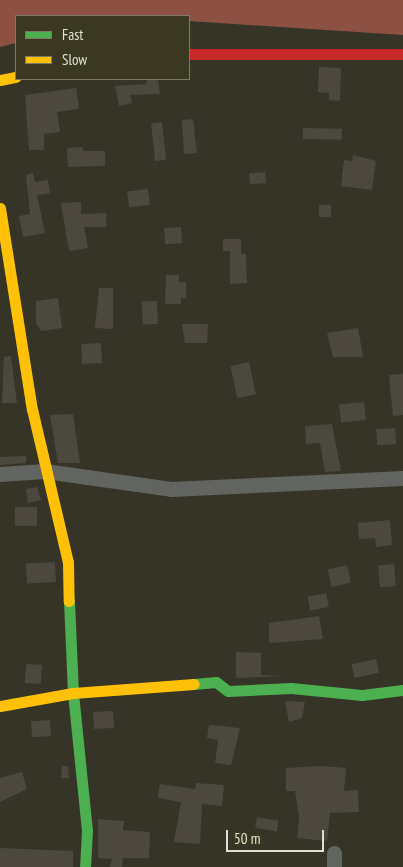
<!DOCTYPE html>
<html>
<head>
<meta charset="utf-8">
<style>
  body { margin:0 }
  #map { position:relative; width:403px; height:867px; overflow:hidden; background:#353427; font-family:"PT Sans Narrow",sans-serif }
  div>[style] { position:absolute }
  .forest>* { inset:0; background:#8d5144 }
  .building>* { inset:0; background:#4c483f; transform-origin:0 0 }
  .street>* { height:15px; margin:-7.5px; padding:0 7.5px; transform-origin:7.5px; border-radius:7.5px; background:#62645f }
  .fast>* { height:11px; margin:-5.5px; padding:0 5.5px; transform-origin:5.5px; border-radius:5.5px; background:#4caf50 }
  .slow>* { height:11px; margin:-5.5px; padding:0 5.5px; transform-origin:5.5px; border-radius:5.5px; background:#ffc107 }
  .jam>* { height:11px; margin:-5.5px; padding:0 5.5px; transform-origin:5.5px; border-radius:5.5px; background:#c62828 }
  span { translate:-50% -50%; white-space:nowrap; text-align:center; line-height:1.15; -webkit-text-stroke:4.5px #3b3821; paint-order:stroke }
  .legend { position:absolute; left:15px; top:15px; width:175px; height:65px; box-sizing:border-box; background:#3b3821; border:1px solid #7d7b67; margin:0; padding:6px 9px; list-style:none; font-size:15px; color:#e1dfd1 }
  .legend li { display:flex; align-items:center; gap:10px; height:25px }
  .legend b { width:25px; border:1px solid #7d7b67 }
  .scale { position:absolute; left:226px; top:830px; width:98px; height:22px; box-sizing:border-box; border:2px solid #e1dfd1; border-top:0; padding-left:6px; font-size:15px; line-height:18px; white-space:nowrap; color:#e1dfd1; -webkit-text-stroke:4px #3b3821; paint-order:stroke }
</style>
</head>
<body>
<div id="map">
  <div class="forest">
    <i style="clip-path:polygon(0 0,403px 0,403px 35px,189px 21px,189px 16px,16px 16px,16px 43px,0 47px)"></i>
  </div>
  <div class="building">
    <i style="clip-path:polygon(319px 67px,341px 68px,340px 101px,329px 100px,329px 93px,318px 92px)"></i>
    <i style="clip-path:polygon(147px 79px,158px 79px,160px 94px,130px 95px,132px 103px,119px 106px,115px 86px,146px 84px)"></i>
    <i style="clip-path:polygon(76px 88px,79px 109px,57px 112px,60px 132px,44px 134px,44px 150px,29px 150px,25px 95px)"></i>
    <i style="clip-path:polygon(193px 119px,197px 153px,184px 154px,182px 120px)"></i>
    <i style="left:162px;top:122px;width:38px;height:11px;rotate:84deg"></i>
    <i style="left:303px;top:128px;width:39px;height:11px;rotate:1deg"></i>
    <i style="clip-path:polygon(83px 147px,83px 151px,105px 151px,105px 166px,68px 167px,67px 148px)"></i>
    <i style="clip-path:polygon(353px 155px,376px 161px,372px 190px,341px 186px,344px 160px,352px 161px)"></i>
    <i style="left:265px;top:172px;width:11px;height:16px;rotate:85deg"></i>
    <i style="clip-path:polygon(33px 173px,35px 182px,48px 180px,50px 193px,37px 195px,45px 233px,23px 237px,19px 216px,30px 214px,26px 175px)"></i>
    <i style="left:148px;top:189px;width:16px;height:21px;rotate:83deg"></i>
    <i style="clip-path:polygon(81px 202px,81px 214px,106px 213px,106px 227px,84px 227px,88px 248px,69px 251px,61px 203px)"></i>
    <i style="left:319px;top:205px;width:12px;height:12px"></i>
    <i style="left:181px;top:227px;width:16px;height:17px;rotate:86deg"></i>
    <i style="clip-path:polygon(223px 239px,241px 239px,241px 254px,246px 254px,247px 283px,230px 284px,230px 251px,223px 251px)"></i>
    <i style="clip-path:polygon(166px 275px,179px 275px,179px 282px,186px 282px,186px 298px,181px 298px,181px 304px,165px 304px)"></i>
    <i style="clip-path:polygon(99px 288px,113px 288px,113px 329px,95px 328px)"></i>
    <i style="clip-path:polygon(58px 298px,62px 328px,41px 331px,36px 324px,36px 301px)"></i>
    <i style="left:157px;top:301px;width:23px;height:15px;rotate:88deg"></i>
    <i style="clip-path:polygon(182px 324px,208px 324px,207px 343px,185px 343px)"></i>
    <i style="clip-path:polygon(358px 328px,363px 357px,333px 357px,327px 333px)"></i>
    <i style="left:101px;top:343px;width:20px;height:20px;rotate:87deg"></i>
    <i style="clip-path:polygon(11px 356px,17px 403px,2px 403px,4px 357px)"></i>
    <i style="left:249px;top:362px;width:33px;height:19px;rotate:78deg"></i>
    <i style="clip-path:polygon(403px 374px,403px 415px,393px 416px,389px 375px)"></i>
    <i style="left:364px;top:402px;width:18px;height:25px;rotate:84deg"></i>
    <i style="clip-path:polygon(73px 414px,80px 463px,58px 463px,50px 415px)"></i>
    <i style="clip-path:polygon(332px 424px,341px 471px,325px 472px,320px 443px,306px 444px,305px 426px)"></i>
    <i style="left:395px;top:428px;width:16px;height:19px;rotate:86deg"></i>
    <i style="clip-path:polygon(26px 456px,26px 463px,0 465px,0 457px)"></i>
    <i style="clip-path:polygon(37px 487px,41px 500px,28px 503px,26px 489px)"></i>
    <i style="left:37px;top:507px;width:19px;height:22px;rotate:90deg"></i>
    <i style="clip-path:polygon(390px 520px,392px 545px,376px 547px,375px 538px,359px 539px,358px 523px)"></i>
    <i style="left:55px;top:562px;width:20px;height:29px;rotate:87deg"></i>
    <i style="left:394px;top:564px;width:22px;height:16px;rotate:85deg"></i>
    <i style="left:347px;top:565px;width:18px;height:20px;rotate:77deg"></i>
    <i style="left:326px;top:593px;width:14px;height:19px;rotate:78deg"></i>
    <i style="clip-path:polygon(319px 616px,323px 639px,269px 643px,269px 623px)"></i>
    <i style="clip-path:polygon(236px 652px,261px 653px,261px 675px,282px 676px,236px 678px)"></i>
    <i style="left:376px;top:659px;width:14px;height:25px;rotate:78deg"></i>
    <i style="left:26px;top:664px;width:16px;height:19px;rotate:4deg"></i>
    <i style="clip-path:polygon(285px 701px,305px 702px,302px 718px,289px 722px)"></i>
    <i style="left:113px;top:711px;width:17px;height:20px;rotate:87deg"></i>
    <i style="left:50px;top:720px;width:16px;height:19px;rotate:86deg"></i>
    <i style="clip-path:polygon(209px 725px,240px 728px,231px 765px,215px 763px,218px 740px,207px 738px)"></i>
    <i style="clip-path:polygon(62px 766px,68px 766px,69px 778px,61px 778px)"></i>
    <i style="clip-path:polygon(322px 766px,346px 768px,344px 791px,358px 790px,359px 812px,330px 813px,327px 841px,297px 838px,299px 816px,295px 791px,286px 791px,286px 768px)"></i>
    <i style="clip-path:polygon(22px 772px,27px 789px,0 802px,0 778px)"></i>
    <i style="clip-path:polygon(196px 783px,224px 785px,222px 806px,202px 804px,200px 844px,174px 842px,181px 802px,158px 798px,160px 784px,195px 789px)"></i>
    <i style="left:257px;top:817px;width:22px;height:11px;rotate:10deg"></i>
    <i style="clip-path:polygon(98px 819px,124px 821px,123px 830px,150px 832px,149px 858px,123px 858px,122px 867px,110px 867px,112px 859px,98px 858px)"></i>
    <i style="clip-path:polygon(0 848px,73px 851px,73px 867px,0 867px)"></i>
  </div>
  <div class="street">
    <i style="left:0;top:474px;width:45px;rotate:-3.8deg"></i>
    <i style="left:45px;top:471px;width:127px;rotate:8.1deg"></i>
    <i style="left:171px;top:489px;width:232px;rotate:-2.7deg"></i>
    <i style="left:334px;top:867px;width:14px;rotate:-90deg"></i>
  </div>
  <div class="fast">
    <i style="left:69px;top:601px;width:92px;rotate:87.5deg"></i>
    <i style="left:73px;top:693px;width:138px;rotate:84.2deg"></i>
    <i style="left:87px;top:830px;width:37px;rotate:93deg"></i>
    <i style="left:194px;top:684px;width:22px;rotate:-5deg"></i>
    <i style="left:216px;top:682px;width:15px;rotate:37deg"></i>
    <i style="left:228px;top:691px;width:63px;rotate:-2.7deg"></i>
    <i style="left:291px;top:688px;width:71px;rotate:5.6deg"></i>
    <i style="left:362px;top:695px;width:41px;rotate:-7deg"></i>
  </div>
  <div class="slow">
    <i style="left:0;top:80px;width:16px;rotate:-11deg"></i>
    <i style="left:0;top:208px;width:204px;rotate:81deg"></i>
    <i style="left:32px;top:409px;width:157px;rotate:76.8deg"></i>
    <i style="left:68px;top:562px;width:39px;rotate:89deg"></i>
    <i style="left:0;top:706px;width:74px;rotate:-10.1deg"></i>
    <i style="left:73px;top:693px;width:121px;rotate:-4.3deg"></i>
  </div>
  <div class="jam">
    <i style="left:189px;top:54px;width:214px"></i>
  </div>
  <ul class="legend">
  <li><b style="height:6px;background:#4caf50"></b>Fast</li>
  <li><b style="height:6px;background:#ffc107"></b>Slow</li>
  </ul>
  <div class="scale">50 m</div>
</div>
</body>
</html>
